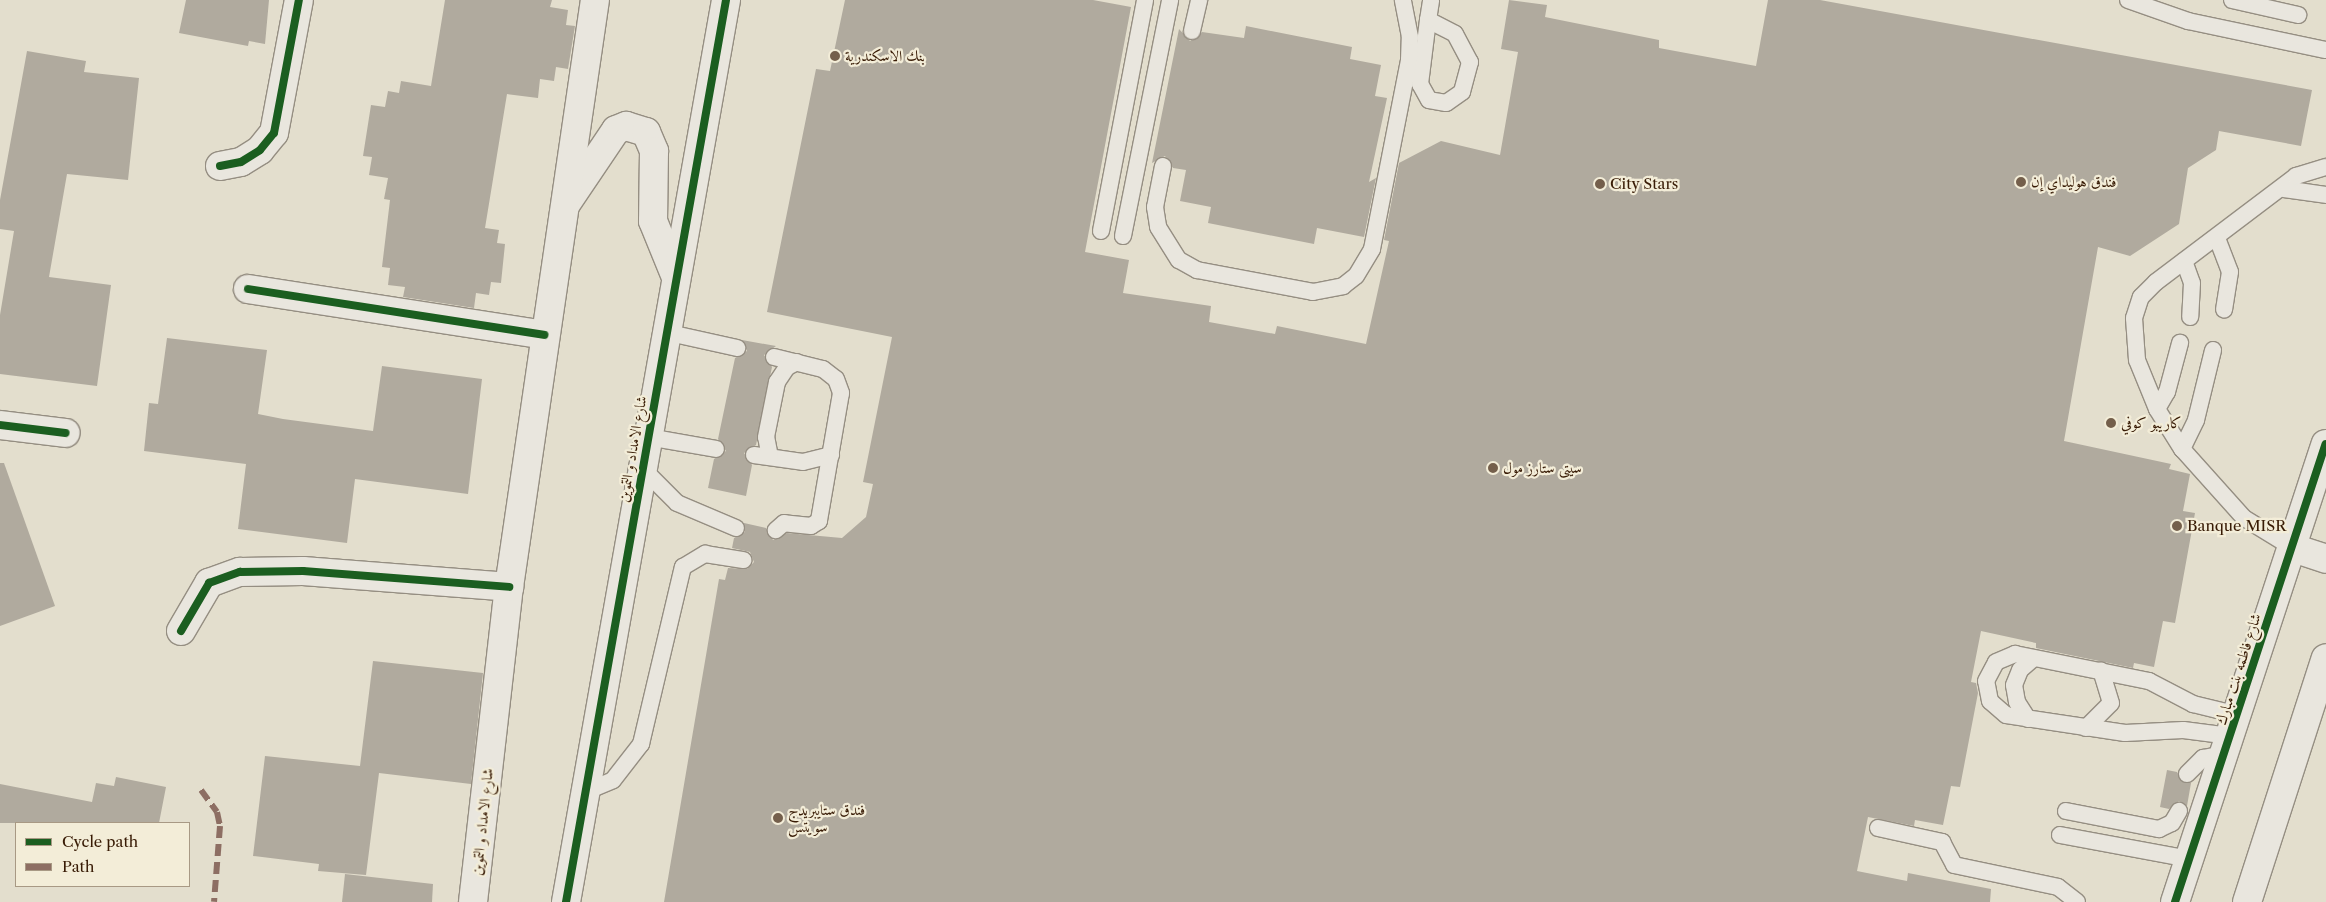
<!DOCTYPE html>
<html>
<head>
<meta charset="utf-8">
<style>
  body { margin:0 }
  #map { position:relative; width:2326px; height:902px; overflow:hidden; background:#e3decd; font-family:"Libre Caslon Text",Amiri,serif }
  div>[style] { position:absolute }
  .building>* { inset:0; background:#b0aa9e }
  .roads { filter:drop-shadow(1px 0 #958e82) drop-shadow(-1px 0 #958e82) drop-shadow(0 1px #958e82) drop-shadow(0 -1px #958e82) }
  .lane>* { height:16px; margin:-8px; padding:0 8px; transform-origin:8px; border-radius:8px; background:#e9e6de }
  .street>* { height:28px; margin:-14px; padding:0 14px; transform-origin:14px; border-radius:14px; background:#e9e6de }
  .secondary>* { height:28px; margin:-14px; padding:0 14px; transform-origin:14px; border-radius:14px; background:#e9e6de }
  .quiet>* { height:6px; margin-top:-3px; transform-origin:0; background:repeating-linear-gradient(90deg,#8d6e63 0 12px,transparent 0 18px) }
  .cycleway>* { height:8px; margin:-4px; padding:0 4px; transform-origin:4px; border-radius:4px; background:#1b5e20 }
  .dots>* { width:14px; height:14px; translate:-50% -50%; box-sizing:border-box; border:2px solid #f3edd8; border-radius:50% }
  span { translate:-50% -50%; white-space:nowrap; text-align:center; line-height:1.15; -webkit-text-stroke:4.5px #f3edd8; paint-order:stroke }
  .poi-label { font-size:15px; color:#381b05 }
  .left { translate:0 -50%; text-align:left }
  .street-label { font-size:15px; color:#381b05 }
  .legend { position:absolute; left:15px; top:822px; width:175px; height:65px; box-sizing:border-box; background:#f3edd8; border:1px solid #a89984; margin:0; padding:6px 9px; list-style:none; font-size:15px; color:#381b05 }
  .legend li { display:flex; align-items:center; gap:10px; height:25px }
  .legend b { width:25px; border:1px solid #a89984 }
</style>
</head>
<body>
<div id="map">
  <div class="building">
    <i style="clip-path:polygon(186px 0,269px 0,265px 44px,249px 41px,248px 46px,179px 33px)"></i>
    <i style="clip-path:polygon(445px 0,552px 0,550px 7px,568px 10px,566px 25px,575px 26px,568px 69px,556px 67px,554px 81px,540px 79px,538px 98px,507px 94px,485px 228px,499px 230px,497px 243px,505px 244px,501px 283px,491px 282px,489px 295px,476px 293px,474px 308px,403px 297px,405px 287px,388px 285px,390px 268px,382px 267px,390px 200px,384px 199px,388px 178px,369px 175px,372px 157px,363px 156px,371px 105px,385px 107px,388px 91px,399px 93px,401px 81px,431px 86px)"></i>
    <i style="clip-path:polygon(845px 0,1093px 0,1131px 7px,1085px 252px,1129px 260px,1123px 293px,1211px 306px,1209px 322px,1275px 334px,1277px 326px,1366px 344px,1389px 241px,1384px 240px,1399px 163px,1441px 141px,1500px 155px,1518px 52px,1501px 49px,1509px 0,1547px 5px,1545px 17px,1659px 40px,1659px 48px,1756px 66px,1768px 0,1820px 0,2312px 90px,2301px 146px,2219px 131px,2216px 150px,2188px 168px,2179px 224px,2130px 256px,2098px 247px,2064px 441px,2171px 464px,2169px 469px,2190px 474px,2183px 511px,2195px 513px,2175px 623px,2163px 621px,2154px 667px,2134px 663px,2133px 668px,2036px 648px,2036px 643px,1981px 631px,1971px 682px,1976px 683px,1978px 693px,1960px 787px,1951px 786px,1943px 825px,1915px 820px,1914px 826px,1868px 817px,1857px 871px,1907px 881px,1908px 873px,1991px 889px,1990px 902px,664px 902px,719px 579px,725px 580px,728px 568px,747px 569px,754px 562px,750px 552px,732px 548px,734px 538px,745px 532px,744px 523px,766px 528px,773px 540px,787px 533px,842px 538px,866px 517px,873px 484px,863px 482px,892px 337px,767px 312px,816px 69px,830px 71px)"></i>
    <i style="clip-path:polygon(1246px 26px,1352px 47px,1350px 59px,1381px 65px,1375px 96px,1387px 98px,1369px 182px,1376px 178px,1364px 237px,1317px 228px,1314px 244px,1208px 223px,1211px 207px,1180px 201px,1186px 170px,1173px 168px,1165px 156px,1152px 163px,1179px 29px,1190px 41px,1202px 32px,1244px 38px)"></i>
    <i style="clip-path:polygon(27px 51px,86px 61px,84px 72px,139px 78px,128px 180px,67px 174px,49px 277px,111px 285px,97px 386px,0 374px,0 315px,14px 231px,0 229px,0 200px)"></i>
    <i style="clip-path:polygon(167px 338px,267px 350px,258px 414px,283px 419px,373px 431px,382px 366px,482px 379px,468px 494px,355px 479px,347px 543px,238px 529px,246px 464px,144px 451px,149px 403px,158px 404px)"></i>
    <i style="clip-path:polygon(742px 340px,776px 346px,764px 355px,772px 367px,756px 445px,744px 453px,752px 465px,746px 496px,708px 488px,714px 459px,726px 451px,718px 439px,735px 358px,747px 351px)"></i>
    <i style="clip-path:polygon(0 463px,4px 463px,55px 606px,0 626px)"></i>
    <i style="clip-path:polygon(373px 661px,483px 673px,471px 784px,379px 773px,366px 875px,318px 871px,319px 864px,253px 856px,265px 756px,360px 766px)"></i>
    <i style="clip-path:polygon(2167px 770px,2177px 772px,2184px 783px,2191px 783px,2187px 806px,2179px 801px,2169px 809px,2160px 807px)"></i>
    <i style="clip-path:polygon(116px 777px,166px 787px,159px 823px,0 823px,0 784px,92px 802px,96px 783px,114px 786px)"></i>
    <i style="clip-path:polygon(345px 874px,433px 884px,432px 902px,342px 902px)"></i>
  </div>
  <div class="roads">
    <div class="lane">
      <i style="left:2128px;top:0;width:64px;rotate:19.3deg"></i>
      <i style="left:2188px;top:21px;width:141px;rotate:11.9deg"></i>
      <i style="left:2232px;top:0;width:68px;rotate:12.8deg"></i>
      <i style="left:1428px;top:20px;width:30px;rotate:27deg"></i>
      <i style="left:1455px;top:34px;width:32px;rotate:62deg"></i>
      <i style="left:1470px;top:62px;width:31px;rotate:105deg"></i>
      <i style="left:1462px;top:92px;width:19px;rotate:145deg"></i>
      <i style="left:1446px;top:103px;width:17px;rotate:-170deg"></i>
      <i style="left:1429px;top:100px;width:18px;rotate:-119deg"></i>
      <i style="left:1420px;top:84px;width:64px;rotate:-82.9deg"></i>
      <i style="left:1428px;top:20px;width:20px;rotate:-81deg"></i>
      <i style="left:1192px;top:31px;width:32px;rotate:-77deg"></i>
      <i style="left:1163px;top:166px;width:42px;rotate:101deg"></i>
      <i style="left:1155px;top:207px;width:20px;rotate:81deg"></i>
      <i style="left:1158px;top:227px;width:39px;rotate:58deg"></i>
      <i style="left:1179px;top:260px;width:21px;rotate:29deg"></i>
      <i style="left:1197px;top:270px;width:118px;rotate:10.7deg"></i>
      <i style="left:1313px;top:292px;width:31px;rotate:-11deg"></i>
      <i style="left:1343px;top:286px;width:16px;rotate:-38deg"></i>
      <i style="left:1356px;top:276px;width:31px;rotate:-59deg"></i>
      <i style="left:1372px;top:249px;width:193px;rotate:-78.9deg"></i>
      <i style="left:1409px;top:60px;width:23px;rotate:-88deg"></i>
      <i style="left:1410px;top:37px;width:38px;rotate:-101deg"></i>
      <i style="left:2284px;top:189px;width:42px;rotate:8.1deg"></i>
      <i style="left:1101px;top:231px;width:235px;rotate:-79.2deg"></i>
      <i style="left:1123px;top:236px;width:241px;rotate:-78.7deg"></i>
      <i style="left:2217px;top:238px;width:36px;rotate:69deg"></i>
      <i style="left:2230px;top:272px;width:38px;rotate:99deg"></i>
      <i style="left:2184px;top:261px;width:23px;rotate:70deg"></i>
      <i style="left:2192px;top:283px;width:34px;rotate:93deg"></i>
      <i style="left:665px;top:332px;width:74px;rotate:12.5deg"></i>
      <i style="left:774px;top:357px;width:50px;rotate:13.8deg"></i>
      <i style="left:823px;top:369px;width:16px;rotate:38deg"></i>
      <i style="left:836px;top:379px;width:15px;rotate:70deg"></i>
      <i style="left:841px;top:393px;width:130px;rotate:99.8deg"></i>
      <i style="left:819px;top:521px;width:9px;rotate:148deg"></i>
      <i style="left:811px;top:526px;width:27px;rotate:-174deg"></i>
      <i style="left:784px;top:523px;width:11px;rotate:139deg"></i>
      <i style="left:2157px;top:409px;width:20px;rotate:-60deg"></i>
      <i style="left:2167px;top:392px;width:51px;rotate:-75.1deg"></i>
      <i style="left:648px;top:437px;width:69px;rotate:10deg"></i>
      <i style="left:2182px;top:449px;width:32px;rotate:-64deg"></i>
      <i style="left:2196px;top:420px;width:72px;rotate:-76.3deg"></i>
      <i style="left:754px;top:455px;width:49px;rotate:8.1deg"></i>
      <i style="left:803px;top:462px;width:29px;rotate:-14deg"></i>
      <i style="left:770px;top:457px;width:20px;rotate:-101deg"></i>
      <i style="left:766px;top:437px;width:56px;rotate:-78.7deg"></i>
      <i style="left:777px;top:382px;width:18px;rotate:-56deg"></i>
      <i style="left:787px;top:367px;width:11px;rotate:-27deg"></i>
      <i style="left:642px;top:468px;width:49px;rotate:45deg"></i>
      <i style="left:677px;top:503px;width:64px;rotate:23deg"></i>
      <i style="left:2293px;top:548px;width:57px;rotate:-148.5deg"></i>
      <i style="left:2244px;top:518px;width:93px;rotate:-131.9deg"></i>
      <i style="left:2182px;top:449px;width:47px;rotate:-122deg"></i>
      <i style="left:2157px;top:409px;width:53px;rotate:-112.2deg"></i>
      <i style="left:2137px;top:360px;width:42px;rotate:-94.1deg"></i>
      <i style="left:2134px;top:318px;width:22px;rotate:-72deg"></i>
      <i style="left:2141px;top:297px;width:21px;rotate:-45deg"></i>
      <i style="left:2156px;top:282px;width:176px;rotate:-37.1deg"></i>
      <i style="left:2296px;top:176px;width:31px;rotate:-17deg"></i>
      <i style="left:2028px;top:719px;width:20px;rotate:-123deg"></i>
      <i style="left:2017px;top:702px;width:17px;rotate:-100deg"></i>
      <i style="left:2014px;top:685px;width:16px;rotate:-68deg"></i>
      <i style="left:2020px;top:670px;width:18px;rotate:-41deg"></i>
      <i style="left:2086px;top:728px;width:35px;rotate:-45deg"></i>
      <i style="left:2111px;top:703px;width:34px;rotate:-107deg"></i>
      <i style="left:2230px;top:736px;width:47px;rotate:-172.7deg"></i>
      <i style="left:2183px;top:730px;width:58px;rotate:177deg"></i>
      <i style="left:2125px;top:733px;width:120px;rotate:-171.4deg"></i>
      <i style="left:2006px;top:715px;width:21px;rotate:-139deg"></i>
      <i style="left:1990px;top:701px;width:20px;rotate:-101deg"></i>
      <i style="left:1986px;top:681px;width:21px;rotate:-62deg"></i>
      <i style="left:1996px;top:662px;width:21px;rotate:-23deg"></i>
      <i style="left:2015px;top:654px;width:137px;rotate:11.4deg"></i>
      <i style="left:2149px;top:681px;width:50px;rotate:27.6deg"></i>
      <i style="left:2193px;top:704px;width:46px;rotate:13.7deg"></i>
      <i style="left:2187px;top:774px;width:23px;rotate:-45deg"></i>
      <i style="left:2203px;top:758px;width:21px;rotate:-11deg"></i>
      <i style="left:585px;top:792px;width:30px;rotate:-23deg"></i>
      <i style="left:613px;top:780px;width:46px;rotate:-52.1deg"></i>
      <i style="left:641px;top:744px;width:182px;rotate:-76.7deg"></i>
      <i style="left:683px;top:567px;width:26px;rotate:-31deg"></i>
      <i style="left:705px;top:554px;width:39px;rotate:9deg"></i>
      <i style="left:2066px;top:811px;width:95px;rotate:11deg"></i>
      <i style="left:2159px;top:829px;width:14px;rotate:-25deg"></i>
      <i style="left:2172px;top:823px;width:14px;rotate:-60deg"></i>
      <i style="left:1878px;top:828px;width:66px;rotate:12.3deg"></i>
      <i style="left:1942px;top:842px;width:26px;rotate:62deg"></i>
      <i style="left:1954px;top:865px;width:106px;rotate:11.9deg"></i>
      <i style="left:2058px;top:887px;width:24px;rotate:38deg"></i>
      <i style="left:2060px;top:835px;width:131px;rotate:10.5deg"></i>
    </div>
    <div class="street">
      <i style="left:220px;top:166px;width:21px;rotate:-11deg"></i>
      <i style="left:241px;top:162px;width:22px;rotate:-32deg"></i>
      <i style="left:260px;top:150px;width:22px;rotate:-51deg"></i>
      <i style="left:274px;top:133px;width:135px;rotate:-79.4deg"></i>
      <i style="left:248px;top:289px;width:300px;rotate:8.8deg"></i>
      <i style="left:0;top:425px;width:66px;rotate:6.9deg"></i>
      <i style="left:181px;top:631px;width:56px;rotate:-59.7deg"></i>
      <i style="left:209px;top:583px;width:33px;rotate:-20deg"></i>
      <i style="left:240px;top:572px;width:63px;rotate:-0.9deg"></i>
      <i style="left:303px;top:571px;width:207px;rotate:4.4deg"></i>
    </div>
    <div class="secondary">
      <i style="left:566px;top:204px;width:89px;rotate:-56deg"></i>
      <i style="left:616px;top:130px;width:11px;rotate:-22deg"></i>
      <i style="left:626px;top:126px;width:21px;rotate:17deg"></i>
      <i style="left:646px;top:132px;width:21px;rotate:67deg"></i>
      <i style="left:654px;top:151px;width:70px;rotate:90.8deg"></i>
      <i style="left:653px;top:221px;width:58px;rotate:67.8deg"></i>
      <i style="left:2293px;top:548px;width:35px;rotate:18deg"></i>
      <i style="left:473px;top:902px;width:317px;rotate:-83.5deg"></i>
      <i style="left:509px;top:587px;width:593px;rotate:-81.67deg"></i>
      <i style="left:566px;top:902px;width:916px;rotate:-79.94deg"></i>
      <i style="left:2175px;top:902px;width:482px;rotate:-71.8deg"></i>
      <i style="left:2247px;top:902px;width:256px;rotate:-72.1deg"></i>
    </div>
  </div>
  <div class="quiet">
    <i style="left:201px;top:790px;width:27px;rotate:54deg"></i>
    <i style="left:217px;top:812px;width:14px;rotate:78deg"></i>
    <i style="left:220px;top:826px;width:76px;rotate:94.5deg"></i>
  </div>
  <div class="cycleway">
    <i style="left:220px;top:166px;width:21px;rotate:-11deg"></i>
    <i style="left:241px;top:162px;width:22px;rotate:-32deg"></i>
    <i style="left:260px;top:150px;width:22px;rotate:-51deg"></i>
    <i style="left:274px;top:133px;width:135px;rotate:-79.4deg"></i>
    <i style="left:248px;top:289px;width:300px;rotate:8.8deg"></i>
    <i style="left:0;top:425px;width:66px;rotate:6.9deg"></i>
    <i style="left:181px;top:631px;width:56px;rotate:-59.7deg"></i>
    <i style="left:209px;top:583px;width:33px;rotate:-20deg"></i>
    <i style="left:240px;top:572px;width:63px;rotate:-0.9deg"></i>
    <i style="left:303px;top:571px;width:207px;rotate:4.4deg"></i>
    <i style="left:566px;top:902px;width:916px;rotate:-79.94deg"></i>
    <i style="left:2175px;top:902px;width:482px;rotate:-71.8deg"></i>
  </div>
  <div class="dots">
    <i style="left:835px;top:56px;background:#745f4b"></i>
    <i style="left:2021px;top:182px;background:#745f4b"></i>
    <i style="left:1600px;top:184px;background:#745f4b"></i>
    <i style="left:2111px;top:423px;background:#745f4b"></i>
    <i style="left:1493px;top:468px;background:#745f4b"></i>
    <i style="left:2177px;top:526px;background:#745f4b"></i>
    <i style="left:778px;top:818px;background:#745f4b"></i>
  </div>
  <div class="poi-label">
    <span class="left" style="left:845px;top:56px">بنك الاسكندرية</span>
    <span class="left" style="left:2031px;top:182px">فندق هوليداي إن</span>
    <span class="left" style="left:1610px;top:184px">City Stars</span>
    <span class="left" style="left:2121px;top:423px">كاريبو كوفي</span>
    <span class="left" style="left:1503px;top:468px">سيتى ستارز مول</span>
    <span class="left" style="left:2187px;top:526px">Banque MISR</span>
    <span class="left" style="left:788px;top:818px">فندق ستايبريدج<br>سويتس</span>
  </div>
  <div class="street-label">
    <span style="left:632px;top:449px;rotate:-80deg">شارع الامداد و التموين</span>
    <span style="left:2238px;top:669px;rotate:-72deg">شارع فاطمه بنت مبارك</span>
    <span style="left:482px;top:822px;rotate:-84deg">شارع الامداد و التموين</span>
  </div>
  <ul class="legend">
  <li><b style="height:6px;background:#1b5e20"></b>Cycle path</li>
  <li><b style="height:6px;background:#8d6e63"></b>Path</li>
  </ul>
</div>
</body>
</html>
